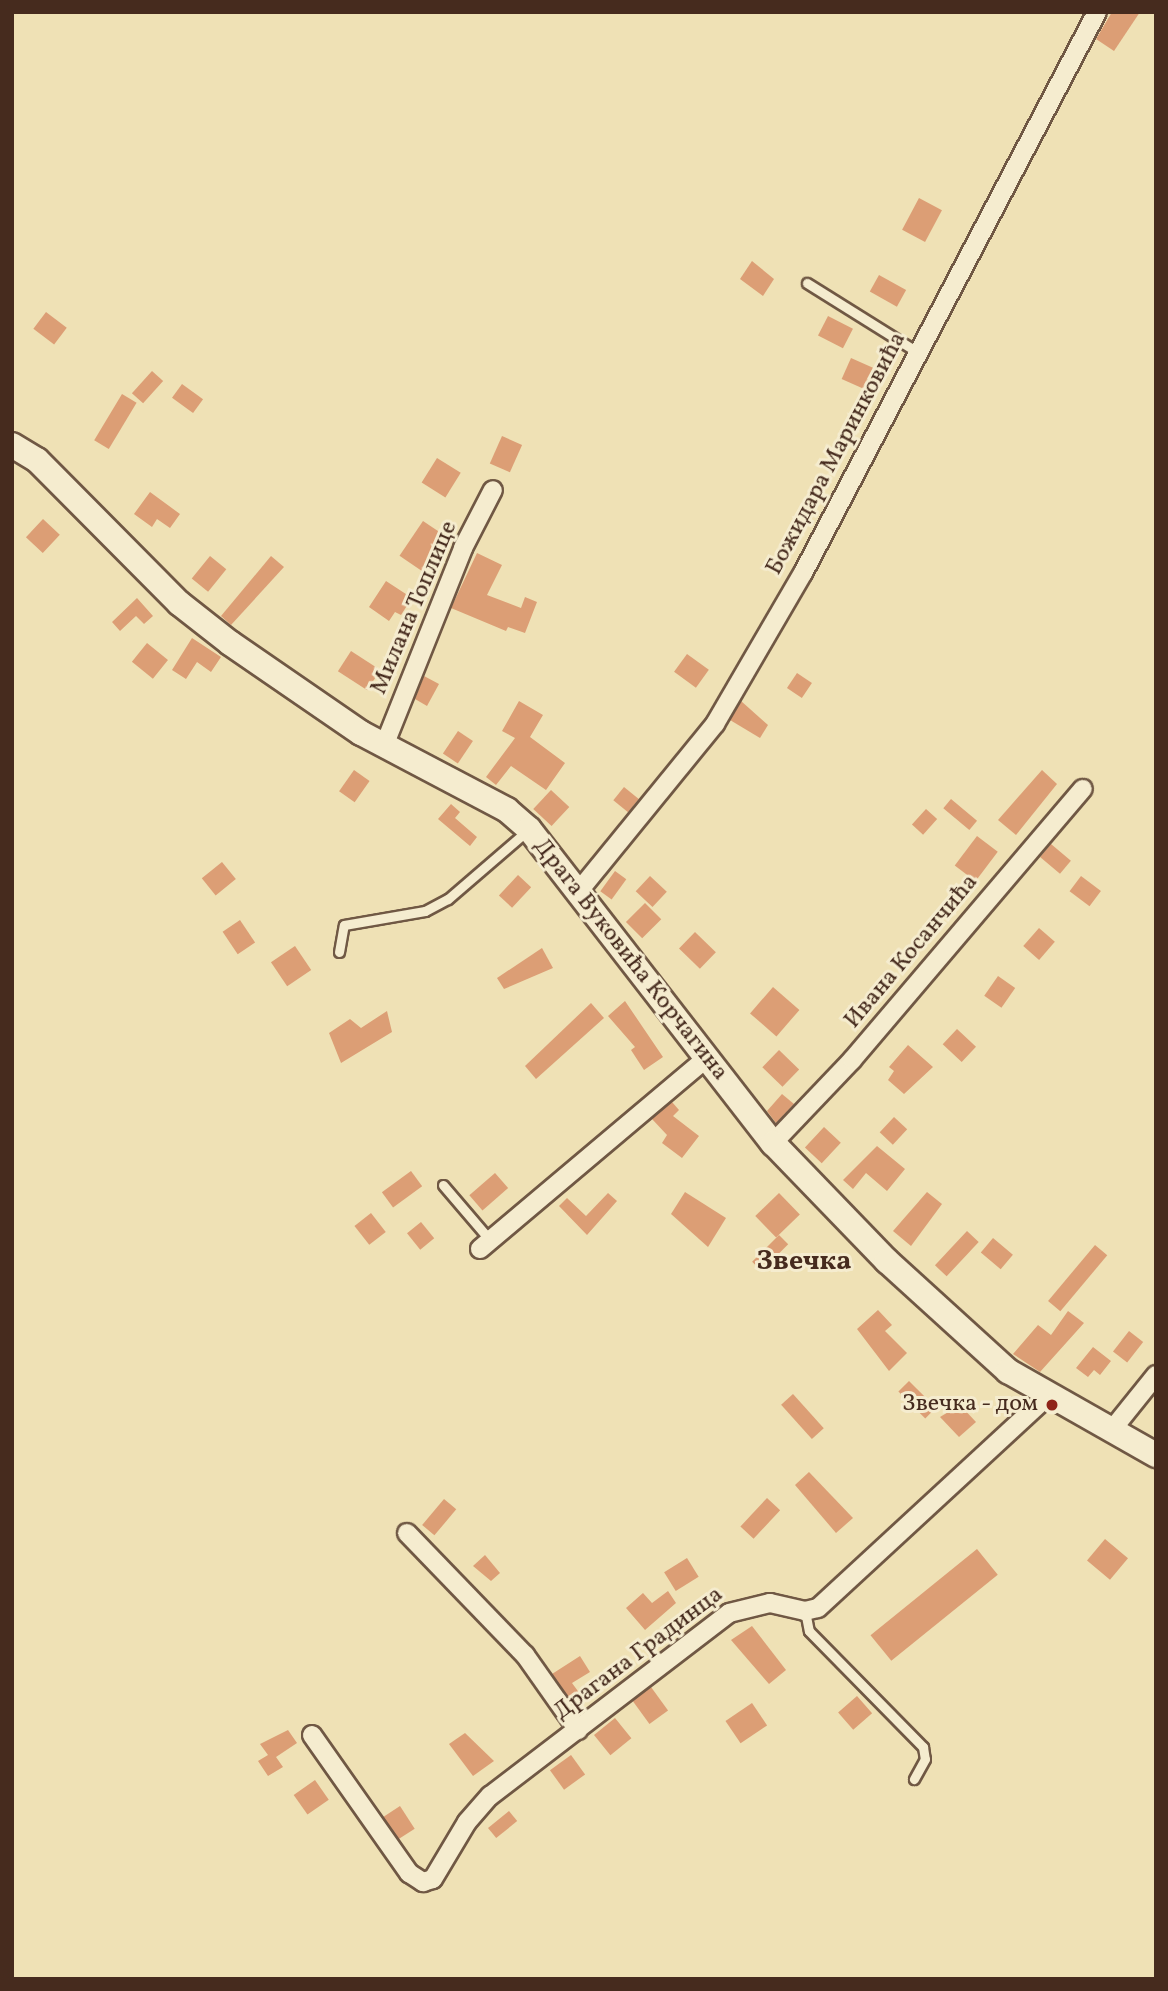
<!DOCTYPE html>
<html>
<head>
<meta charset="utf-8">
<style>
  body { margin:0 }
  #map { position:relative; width:1168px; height:1991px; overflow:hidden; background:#efe1b5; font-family:Vollkorn,serif }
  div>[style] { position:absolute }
  .building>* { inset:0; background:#dc9e75; transform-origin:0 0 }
  .roads { filter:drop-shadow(2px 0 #705844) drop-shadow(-2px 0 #705844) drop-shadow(0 2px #705844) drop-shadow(0 -2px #705844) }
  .lane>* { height:9px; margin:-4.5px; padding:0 4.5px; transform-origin:4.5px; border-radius:4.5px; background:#f5eccf }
  .street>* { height:18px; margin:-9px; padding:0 9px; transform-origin:9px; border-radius:9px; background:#f5eccf }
  .secondary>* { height:24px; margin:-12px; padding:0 12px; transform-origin:12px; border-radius:12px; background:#f5eccf }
  .dots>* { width:19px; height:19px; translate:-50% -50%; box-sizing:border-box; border:4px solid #f5eccf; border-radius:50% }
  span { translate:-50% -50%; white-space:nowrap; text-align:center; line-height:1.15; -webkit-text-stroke:6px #f5eccf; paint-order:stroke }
  .street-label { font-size:24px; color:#462b1e }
  .poi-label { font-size:24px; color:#462b1e }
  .right { translate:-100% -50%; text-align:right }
  .quarter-label { font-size:28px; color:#462b1e; font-weight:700 }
  .frame { position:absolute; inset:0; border:14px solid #462b1e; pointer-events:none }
</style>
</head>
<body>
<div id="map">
  <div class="building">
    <i style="clip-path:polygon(1112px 12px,1140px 12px,1114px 51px,1096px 39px)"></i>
    <i style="left:919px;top:198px;width:26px;height:36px;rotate:28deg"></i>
    <i style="clip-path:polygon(752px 261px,774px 279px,763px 296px,740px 279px)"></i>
    <i style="left:879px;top:275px;width:31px;height:19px;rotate:29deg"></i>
    <i style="left:46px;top:312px;width:26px;height:21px;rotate:37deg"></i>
    <i style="left:828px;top:316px;width:28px;height:22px;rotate:27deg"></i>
    <i style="left:851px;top:358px;width:24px;height:23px;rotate:24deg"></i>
    <i style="left:152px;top:371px;width:15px;height:30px;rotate:42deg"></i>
    <i style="left:182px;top:384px;width:26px;height:17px;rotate:36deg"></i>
    <i style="left:122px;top:394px;width:17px;height:54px;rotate:31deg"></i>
    <i style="left:502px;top:436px;width:22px;height:30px;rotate:24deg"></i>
    <i style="left:437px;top:458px;width:28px;height:29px;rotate:32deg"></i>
    <i style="clip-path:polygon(150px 492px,180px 514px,170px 528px,157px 519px,152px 527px,134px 514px)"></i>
    <i style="left:43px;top:519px;width:23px;height:25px;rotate:43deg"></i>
    <i style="left:423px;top:521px;width:27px;height:42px;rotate:34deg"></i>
    <i style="clip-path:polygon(477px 553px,502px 565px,487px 595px,521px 608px,525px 597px,537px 602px,525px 633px,508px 627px,506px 631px,451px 608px)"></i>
    <i style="left:210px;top:556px;width:21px;height:29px;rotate:39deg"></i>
    <i style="clip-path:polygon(271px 556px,284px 567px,231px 625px,221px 616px)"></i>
    <i style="clip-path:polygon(386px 581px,412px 598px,401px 615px,395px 612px,389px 621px,369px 607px)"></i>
    <i style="clip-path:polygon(137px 598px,153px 616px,144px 624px,136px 616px,120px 631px,112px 622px)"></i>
    <i style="clip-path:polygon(192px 638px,221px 657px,211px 672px,197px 662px,186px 679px,172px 670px)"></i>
    <i style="left:147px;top:643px;width:27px;height:24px;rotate:39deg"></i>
    <i style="left:351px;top:651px;width:35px;height:24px;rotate:33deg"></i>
    <i style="left:687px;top:654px;width:27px;height:22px;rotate:36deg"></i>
    <i style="left:797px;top:673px;width:18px;height:18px;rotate:34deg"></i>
    <i style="clip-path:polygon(424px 676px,439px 684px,427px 706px,415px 699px)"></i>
    <i style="clip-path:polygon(519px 701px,543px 715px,530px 737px,565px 763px,546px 790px,511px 766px,496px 785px,486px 777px,515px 738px,502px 731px)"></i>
    <i style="clip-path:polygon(741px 701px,768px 725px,760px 738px,730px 720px)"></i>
    <i style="left:458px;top:731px;width:18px;height:27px;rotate:34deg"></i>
    <i style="left:354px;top:770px;width:19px;height:26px;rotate:35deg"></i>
    <i style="clip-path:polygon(1042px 770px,1057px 784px,1016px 835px,998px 820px)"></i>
    <i style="left:624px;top:787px;width:19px;height:17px;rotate:39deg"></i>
    <i style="left:551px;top:790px;width:25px;height:26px;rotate:43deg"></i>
    <i style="left:951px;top:799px;width:34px;height:12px;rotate:40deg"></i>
    <i style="clip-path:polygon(451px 804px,460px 812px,455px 818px,477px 837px,470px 846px,438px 819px)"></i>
    <i style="left:926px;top:809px;width:15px;height:21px;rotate:42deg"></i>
    <i style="left:977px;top:836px;width:26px;height:37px;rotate:37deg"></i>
    <i style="left:1051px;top:844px;width:26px;height:17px;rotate:40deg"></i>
    <i style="left:222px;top:862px;width:22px;height:26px;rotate:51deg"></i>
    <i style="left:615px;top:871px;width:14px;height:25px;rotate:36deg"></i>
    <i style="left:518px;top:875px;width:18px;height:28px;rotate:43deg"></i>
    <i style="left:650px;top:876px;width:23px;height:21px;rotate:43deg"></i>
    <i style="left:1081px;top:876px;width:25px;height:19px;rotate:37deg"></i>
    <i style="left:645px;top:903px;width:23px;height:27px;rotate:45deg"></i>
    <i style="left:240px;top:920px;width:27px;height:21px;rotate:56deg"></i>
    <i style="left:1039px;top:928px;width:21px;height:24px;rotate:41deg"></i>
    <i style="left:695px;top:932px;width:29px;height:23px;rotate:44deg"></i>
    <i style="left:295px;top:946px;width:29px;height:29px;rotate:56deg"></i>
    <i style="clip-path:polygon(542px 948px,553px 968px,504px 989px,497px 978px)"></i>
    <i style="left:998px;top:976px;width:21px;height:24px;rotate:35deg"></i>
    <i style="left:773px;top:987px;width:35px;height:35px;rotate:41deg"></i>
    <i style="clip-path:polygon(625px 1001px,663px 1057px,644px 1070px,631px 1050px,635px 1047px,608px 1016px)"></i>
    <i style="clip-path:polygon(591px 1003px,604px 1018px,536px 1079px,525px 1066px)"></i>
    <i style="clip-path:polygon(387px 1011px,392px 1032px,341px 1063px,329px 1033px,350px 1019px,361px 1028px)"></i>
    <i style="left:957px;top:1029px;width:26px;height:21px;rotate:43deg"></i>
    <i style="clip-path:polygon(908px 1045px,933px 1067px,904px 1094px,888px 1080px,894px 1071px,889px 1067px)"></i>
    <i style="left:779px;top:1050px;width:28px;height:24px;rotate:44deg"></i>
    <i style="clip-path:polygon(782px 1094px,794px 1104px,776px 1123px,767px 1111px)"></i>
    <i style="clip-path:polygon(672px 1102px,679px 1110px,673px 1116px,699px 1136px,682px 1158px,662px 1143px,667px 1135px,652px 1119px)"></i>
    <i style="left:894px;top:1117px;width:18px;height:21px;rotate:43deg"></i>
    <i style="left:824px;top:1127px;width:23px;height:28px;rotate:43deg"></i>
    <i style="clip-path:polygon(877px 1146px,905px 1169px,887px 1191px,866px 1173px,853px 1189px,843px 1180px)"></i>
    <i style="left:411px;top:1171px;width:19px;height:36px;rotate:54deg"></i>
    <i style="left:495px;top:1173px;width:20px;height:34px;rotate:49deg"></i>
    <i style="clip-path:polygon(685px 1192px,726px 1218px,708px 1247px,671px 1214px)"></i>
    <i style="clip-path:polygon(927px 1192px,942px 1204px,911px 1246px,893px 1231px)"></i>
    <i style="clip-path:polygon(608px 1193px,617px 1201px,587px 1235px,559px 1206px,567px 1198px,586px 1216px)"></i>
    <i style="left:779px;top:1193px;width:30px;height:33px;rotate:46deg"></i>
    <i style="left:371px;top:1213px;width:24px;height:21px;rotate:52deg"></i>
    <i style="left:421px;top:1222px;width:21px;height:18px;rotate:51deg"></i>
    <i style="left:967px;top:1231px;width:16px;height:47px;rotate:43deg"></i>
    <i style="left:779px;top:1235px;width:13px;height:38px;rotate:45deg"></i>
    <i style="left:993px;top:1238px;width:26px;height:19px;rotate:40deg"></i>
    <i style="left:1095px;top:1245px;width:16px;height:73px;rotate:40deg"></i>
    <i style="clip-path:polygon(878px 1310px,892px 1325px,885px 1331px,907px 1353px,889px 1371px,857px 1329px)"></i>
    <i style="clip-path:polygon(1068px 1311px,1084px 1323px,1040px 1372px,1013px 1354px,1038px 1325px,1051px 1335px)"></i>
    <i style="left:1129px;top:1331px;width:18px;height:26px;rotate:38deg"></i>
    <i style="clip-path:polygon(1093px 1347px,1111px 1361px,1100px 1375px,1094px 1370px,1088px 1377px,1076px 1368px)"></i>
    <i style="left:909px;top:1381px;width:38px;height:15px;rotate:45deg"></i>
    <i style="left:793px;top:1394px;width:46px;height:16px;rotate:48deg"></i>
    <i style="clip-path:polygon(960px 1405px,976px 1422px,959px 1437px,940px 1417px)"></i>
    <i style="clip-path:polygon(809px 1472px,853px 1518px,836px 1533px,795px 1485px)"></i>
    <i style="left:767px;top:1498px;width:18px;height:39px;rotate:43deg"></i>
    <i style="left:444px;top:1499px;width:16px;height:34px;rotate:40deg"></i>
    <i style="left:1105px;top:1539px;width:30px;height:28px;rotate:40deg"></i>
    <i style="left:977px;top:1549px;width:33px;height:137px;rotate:51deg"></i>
    <i style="clip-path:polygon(485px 1555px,500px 1573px,491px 1581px,473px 1566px)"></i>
    <i style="left:687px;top:1558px;width:22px;height:27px;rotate:58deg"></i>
    <i style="clip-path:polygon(668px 1591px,676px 1603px,645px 1630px,626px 1608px,643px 1593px,652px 1603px)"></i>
    <i style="clip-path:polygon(752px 1626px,786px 1670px,769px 1684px,731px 1640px)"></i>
    <i style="clip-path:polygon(580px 1656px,590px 1672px,572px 1683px,583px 1698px,573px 1704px,552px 1674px)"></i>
    <i style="left:651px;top:1687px;width:29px;height:23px;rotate:54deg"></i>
    <i style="left:857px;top:1696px;width:23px;height:25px;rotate:49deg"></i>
    <i style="left:752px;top:1703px;width:27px;height:32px;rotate:56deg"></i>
    <i style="left:615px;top:1718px;width:26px;height:27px;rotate:51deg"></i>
    <i style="clip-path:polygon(288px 1730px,297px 1743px,276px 1757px,283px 1767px,268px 1776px,258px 1761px,268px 1755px,260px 1744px)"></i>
    <i style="clip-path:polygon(465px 1733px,494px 1761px,473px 1776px,449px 1744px)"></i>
    <i style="left:571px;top:1755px;width:24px;height:26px;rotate:54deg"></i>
    <i style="left:315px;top:1780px;width:24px;height:26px;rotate:55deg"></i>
    <i style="left:400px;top:1806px;width:27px;height:20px;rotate:57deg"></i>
    <i style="left:509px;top:1811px;width:13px;height:27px;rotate:51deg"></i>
  </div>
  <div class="roads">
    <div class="lane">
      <i style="left:807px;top:283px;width:132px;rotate:32deg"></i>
      <i style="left:339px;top:952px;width:27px;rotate:-80deg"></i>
      <i style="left:344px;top:925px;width:82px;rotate:-9.8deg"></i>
      <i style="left:425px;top:911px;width:26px;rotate:-28deg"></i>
      <i style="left:448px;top:899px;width:106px;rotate:-40.8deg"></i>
      <i style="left:443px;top:1185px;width:72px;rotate:49.5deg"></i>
      <i style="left:805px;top:1611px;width:20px;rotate:79deg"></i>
      <i style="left:809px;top:1631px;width:163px;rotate:45.5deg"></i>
      <i style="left:923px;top:1747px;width:12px;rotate:81deg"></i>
      <i style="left:925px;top:1759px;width:23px;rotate:119deg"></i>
    </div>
    <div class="street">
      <i style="left:384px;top:746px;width:213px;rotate:-68.2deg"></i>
      <i style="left:463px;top:548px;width:65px;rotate:-62.7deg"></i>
      <i style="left:578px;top:892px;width:217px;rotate:-50.8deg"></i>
      <i style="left:715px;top:724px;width:175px;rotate:-59.8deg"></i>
      <i style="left:803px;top:573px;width:633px;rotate:-62.34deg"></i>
      <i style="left:773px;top:1143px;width:115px;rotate:-46.4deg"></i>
      <i style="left:852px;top:1060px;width:356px;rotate:-49.6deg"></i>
      <i style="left:480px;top:1249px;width:295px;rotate:-40.1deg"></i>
      <i style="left:1111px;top:1431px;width:72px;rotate:-51.2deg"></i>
      <i style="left:407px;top:1533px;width:170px;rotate:46deg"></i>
      <i style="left:525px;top:1655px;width:92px;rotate:54.8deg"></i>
      <i style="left:312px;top:1735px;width:169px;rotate:54.9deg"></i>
      <i style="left:409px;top:1873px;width:17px;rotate:33deg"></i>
      <i style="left:423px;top:1882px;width:10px;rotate:-17deg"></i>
      <i style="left:433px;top:1879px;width:66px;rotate:-59.2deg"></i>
      <i style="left:467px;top:1822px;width:35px;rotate:-49deg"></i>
      <i style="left:490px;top:1796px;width:301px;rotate:-37.4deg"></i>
      <i style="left:729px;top:1613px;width:42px;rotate:-13.7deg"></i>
      <i style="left:770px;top:1603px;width:36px;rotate:13deg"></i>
      <i style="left:805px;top:1611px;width:13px;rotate:-13deg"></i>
      <i style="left:818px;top:1608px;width:313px;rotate:-42.7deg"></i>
    </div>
    <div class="secondary">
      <i style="left:12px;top:445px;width:29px;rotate:31deg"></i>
      <i style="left:37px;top:460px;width:202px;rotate:45.2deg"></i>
      <i style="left:179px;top:603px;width:65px;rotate:38.1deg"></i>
      <i style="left:230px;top:643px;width:159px;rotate:34.5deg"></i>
      <i style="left:361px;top:733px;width:165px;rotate:27.8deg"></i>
      <i style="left:507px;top:810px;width:29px;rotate:41deg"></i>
      <i style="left:529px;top:829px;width:398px;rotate:52.2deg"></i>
      <i style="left:773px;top:1143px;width:164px;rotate:46deg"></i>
      <i style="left:887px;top:1261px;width:164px;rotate:42.3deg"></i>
      <i style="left:1008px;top:1371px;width:170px;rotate:29.6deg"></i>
    </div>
  </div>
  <div class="dots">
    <i style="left:1052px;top:1405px;background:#8f2418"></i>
  </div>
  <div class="street-label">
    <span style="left:837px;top:454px;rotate:-62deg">Божидара Маринковића</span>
    <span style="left:415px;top:608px;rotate:-67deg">Милана Топлице</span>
    <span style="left:912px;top:952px;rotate:-50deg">Ивана Косанчића</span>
    <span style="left:630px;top:960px;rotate:52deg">Драга Вуковића Корчагина</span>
    <span style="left:639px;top:1654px;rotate:-37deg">Драгана Градинца</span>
  </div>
  <div class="poi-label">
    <span class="right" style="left:1038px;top:1405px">Звечка - дом</span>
  </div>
  <div class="quarter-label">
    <span style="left:804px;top:1262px">Звечка</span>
  </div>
  <div class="frame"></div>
</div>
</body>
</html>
